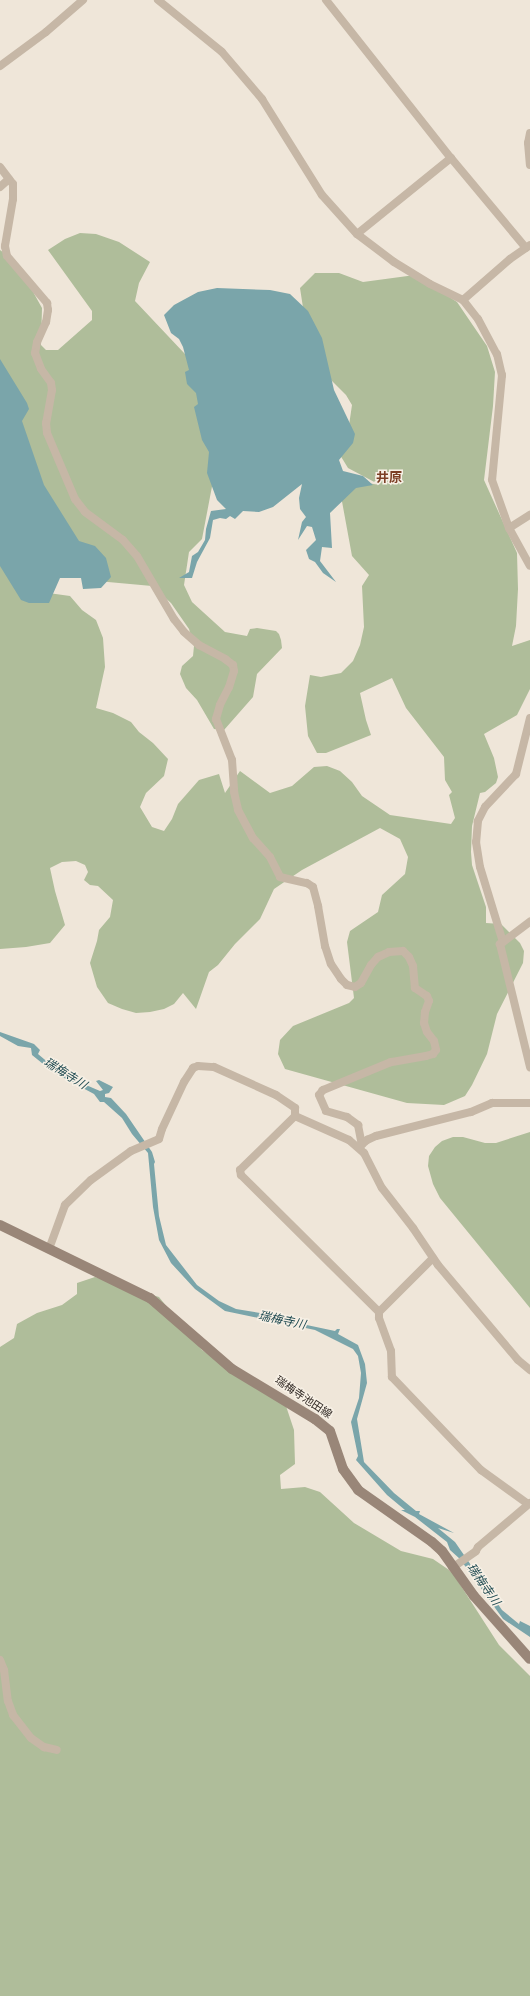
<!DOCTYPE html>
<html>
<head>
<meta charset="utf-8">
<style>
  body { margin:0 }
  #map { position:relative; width:530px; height:1996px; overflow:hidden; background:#efe6d9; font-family:Karla,"Noto Sans JP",sans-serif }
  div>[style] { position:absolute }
  .green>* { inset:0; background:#afbd9a }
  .water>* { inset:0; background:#7aa5aa }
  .street>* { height:8px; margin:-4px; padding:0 4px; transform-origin:4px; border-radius:4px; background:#c6b7a6 }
  .secondary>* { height:10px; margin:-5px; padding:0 5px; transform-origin:5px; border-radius:5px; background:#998678 }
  span { translate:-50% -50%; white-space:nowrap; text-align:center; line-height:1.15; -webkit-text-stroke:3px #f7f0e5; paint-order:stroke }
  .street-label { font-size:11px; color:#332b26 }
  .water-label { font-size:12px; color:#1f4a51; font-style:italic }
  .quarter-label { font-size:13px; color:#7c3f25; font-weight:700 }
</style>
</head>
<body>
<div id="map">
  <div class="green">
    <i style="clip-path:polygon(80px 233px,96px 234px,119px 242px,150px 262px,139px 283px,135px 301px,201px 371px,214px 476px,202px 539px,189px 552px,184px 585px,192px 602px,225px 632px,247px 636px,250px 629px,257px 628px,276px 631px,279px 634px,281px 640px,282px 648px,257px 674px,253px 697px,224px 730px,214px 729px,197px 700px,186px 688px,180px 674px,182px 666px,193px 656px,194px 646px,189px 629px,171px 603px,152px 586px,97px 581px,46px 502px,0 395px,0 250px,17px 263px,42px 308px,41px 345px,46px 350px,58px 350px,92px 320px,92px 311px,48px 250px,65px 239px)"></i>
    <i style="clip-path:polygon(315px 273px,339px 273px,363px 282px,415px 275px,457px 302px,487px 346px,495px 372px,493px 406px,484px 480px,517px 553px,518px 589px,516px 626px,512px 646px,530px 640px,530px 689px,517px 715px,484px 734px,494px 758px,498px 777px,496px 783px,485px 792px,480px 793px,472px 826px,471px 852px,472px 865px,486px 907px,486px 923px,501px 924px,520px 943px,524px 951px,523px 963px,497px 1014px,487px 1054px,472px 1085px,465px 1096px,444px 1105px,407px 1103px,285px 1069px,278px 1054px,280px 1040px,293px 1026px,349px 1003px,354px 998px,347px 942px,350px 931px,378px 912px,382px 895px,405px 874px,408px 857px,400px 839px,380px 828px,302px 870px,274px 889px,260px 919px,235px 944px,218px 965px,209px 972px,196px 1009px,183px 993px,174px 1004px,164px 1009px,150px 1012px,136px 1013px,122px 1009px,108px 1003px,97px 987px,90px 963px,97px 941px,99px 930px,110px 917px,113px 900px,98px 886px,90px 885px,84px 880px,88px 872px,85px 865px,76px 861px,62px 862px,50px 868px,55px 891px,65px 925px,50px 943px,26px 947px,0 949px,0 490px,27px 590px,70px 596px,82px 610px,96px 620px,103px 638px,105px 667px,96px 708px,113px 713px,131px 722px,139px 732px,153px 743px,168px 759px,164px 776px,146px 793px,140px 807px,152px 827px,164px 831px,172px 819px,178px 804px,199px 780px,219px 774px,225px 793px,240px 771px,270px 793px,292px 786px,314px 767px,327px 766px,340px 771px,352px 782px,362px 796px,390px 815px,451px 824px,455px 818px,449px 795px,452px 792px,445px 780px,444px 757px,406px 708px,392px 678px,360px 693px,366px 720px,371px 735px,326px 753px,317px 753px,308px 736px,305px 706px,310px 675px,321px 677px,341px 673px,353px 661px,360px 645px,364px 627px,362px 586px,369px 575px,352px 556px,341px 496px,361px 482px,380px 485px,348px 468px,337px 450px,347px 439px,352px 405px,346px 395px,328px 377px,304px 314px,300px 288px)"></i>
    <i style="clip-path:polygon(530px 1132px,530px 1308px,440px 1198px,433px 1184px,428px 1166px,429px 1156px,435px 1147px,442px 1141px,453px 1137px,463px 1137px,485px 1143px,496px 1143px)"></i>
    <i style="clip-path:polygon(95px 1277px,159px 1297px,202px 1350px,286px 1406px,294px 1430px,295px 1464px,280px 1475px,281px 1489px,305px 1487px,320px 1492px,354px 1523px,401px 1551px,433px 1559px,452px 1572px,499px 1645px,530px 1676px,530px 1996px,0 1996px,0 1347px,14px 1338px,17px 1324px,37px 1313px,62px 1305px,77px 1294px,77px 1283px)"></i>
  </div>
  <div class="water">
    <i style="clip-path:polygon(217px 288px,270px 290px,290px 294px,308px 311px,322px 338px,334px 390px,355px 434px,353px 443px,339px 460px,343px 471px,363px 476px,373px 485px,356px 488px,330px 513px,332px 548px,322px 547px,320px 561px,336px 582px,323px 573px,315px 562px,309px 559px,306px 550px,316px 540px,312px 527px,307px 526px,298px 540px,302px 522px,306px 517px,300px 509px,299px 498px,302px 484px,273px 507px,259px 512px,243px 511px,235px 519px,230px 516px,226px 519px,220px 518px,213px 520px,210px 538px,197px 562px,192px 578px,179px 578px,189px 572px,192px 556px,198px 552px,205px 540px,206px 529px,211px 511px,226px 509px,217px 500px,207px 473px,209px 452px,202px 440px,194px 407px,198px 404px,196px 393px,187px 384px,185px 372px,189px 370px,183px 347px,179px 339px,171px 333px,164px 315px,174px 305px,198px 292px)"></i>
    <i style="clip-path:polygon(0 359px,27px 403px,29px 409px,22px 421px,44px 485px,79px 541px,95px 546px,106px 558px,111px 577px,101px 588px,83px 589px,81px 578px,60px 578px,49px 603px,29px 603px,21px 600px,0 566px)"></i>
    <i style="clip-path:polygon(0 1032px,34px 1044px,40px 1050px,38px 1054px,57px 1070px,71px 1078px,84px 1080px,83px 1082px,86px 1085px,100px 1091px,103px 1090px,96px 1081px,99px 1080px,113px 1087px,109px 1093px,105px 1094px,105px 1097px,111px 1098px,126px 1114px,152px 1152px,155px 1162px,154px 1164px,159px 1216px,166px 1245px,197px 1285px,219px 1301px,236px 1309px,260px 1313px,270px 1312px,276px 1314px,269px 1317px,335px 1331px,337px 1329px,340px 1329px,338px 1334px,358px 1345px,365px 1364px,367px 1383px,357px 1419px,364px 1462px,394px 1493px,416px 1511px,420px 1511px,419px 1514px,454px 1533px,438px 1528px,455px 1542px,502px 1610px,519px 1624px,520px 1621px,530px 1626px,530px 1637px,503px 1619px,460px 1559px,450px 1550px,447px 1542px,415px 1517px,401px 1510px,405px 1510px,387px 1495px,356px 1460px,358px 1456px,351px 1422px,359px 1398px,361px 1373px,358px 1356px,353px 1349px,315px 1330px,225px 1311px,195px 1289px,171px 1263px,159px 1240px,153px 1207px,148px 1153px,132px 1134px,122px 1118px,104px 1102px,100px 1102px,94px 1094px,53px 1072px,32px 1055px,31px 1048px,18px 1046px,0 1036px)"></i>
  </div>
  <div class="street">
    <i style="left:158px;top:0;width:82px;rotate:39.1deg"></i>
    <i style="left:222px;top:52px;width:62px;rotate:49.6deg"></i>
    <i style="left:262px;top:99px;width:113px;rotate:58deg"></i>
    <i style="left:322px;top:195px;width:52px;rotate:48.1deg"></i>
    <i style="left:357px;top:234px;width:46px;rotate:37.1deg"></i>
    <i style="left:394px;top:262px;width:42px;rotate:31.4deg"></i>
    <i style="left:430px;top:284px;width:37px;rotate:26deg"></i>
    <i style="left:463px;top:300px;width:24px;rotate:52deg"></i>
    <i style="left:478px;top:319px;width:40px;rotate:62deg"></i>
    <i style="left:497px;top:354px;width:22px;rotate:77deg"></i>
    <i style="left:502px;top:375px;width:105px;rotate:95.4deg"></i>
    <i style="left:492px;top:480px;width:51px;rotate:70.5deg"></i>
    <i style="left:509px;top:528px;width:43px;rotate:61.1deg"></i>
    <i style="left:326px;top:0;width:201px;rotate:51.7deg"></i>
    <i style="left:451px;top:158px;width:117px;rotate:50.2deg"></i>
    <i style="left:0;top:66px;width:57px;rotate:-36.5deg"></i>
    <i style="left:46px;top:32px;width:49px;rotate:-40.9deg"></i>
    <i style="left:530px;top:133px;width:10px;rotate:101deg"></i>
    <i style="left:528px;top:143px;width:22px;rotate:85deg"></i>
    <i style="left:0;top:167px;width:21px;rotate:53deg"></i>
    <i style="left:13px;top:184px;width:15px;rotate:90deg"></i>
    <i style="left:13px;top:199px;width:48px;rotate:99.7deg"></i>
    <i style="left:5px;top:246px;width:10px;rotate:79deg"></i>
    <i style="left:7px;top:256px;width:62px;rotate:49.6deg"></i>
    <i style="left:47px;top:303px;width:7px;rotate:82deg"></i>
    <i style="left:48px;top:310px;width:12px;rotate:99deg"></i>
    <i style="left:46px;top:322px;width:22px;rotate:114deg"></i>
    <i style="left:37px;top:342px;width:11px;rotate:100deg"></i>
    <i style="left:35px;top:353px;width:17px;rotate:69deg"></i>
    <i style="left:41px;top:369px;width:17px;rotate:54deg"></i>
    <i style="left:51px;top:383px;width:7px;rotate:82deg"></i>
    <i style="left:52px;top:390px;width:34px;rotate:100deg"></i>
    <i style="left:46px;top:423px;width:10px;rotate:84deg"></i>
    <i style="left:47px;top:433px;width:72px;rotate:67deg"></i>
    <i style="left:75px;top:499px;width:16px;rotate:52deg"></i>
    <i style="left:85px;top:512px;width:47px;rotate:36.4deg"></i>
    <i style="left:123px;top:540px;width:21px;rotate:49deg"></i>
    <i style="left:137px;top:556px;width:73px;rotate:59.6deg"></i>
    <i style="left:174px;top:619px;width:16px;rotate:52deg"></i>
    <i style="left:184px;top:632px;width:20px;rotate:41deg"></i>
    <i style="left:199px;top:645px;width:30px;rotate:28deg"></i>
    <i style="left:225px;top:659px;width:10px;rotate:37deg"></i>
    <i style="left:233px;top:665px;width:6px;rotate:81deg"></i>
    <i style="left:234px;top:671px;width:17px;rotate:107deg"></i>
    <i style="left:229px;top:687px;width:20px;rotate:117deg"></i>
    <i style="left:220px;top:705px;width:15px;rotate:106deg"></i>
    <i style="left:216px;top:719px;width:44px;rotate:68.7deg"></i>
    <i style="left:232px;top:760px;width:32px;rotate:86deg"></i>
    <i style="left:234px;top:792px;width:18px;rotate:77deg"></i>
    <i style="left:238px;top:810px;width:32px;rotate:62deg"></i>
    <i style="left:253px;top:838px;width:25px;rotate:48deg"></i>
    <i style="left:270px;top:857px;width:22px;rotate:63deg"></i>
    <i style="left:280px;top:877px;width:28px;rotate:13deg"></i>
    <i style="left:307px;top:883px;width:7px;rotate:34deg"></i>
    <i style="left:313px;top:887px;width:20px;rotate:75deg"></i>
    <i style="left:318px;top:906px;width:41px;rotate:80.1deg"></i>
    <i style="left:325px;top:946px;width:19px;rotate:72deg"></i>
    <i style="left:331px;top:964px;width:18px;rotate:56deg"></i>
    <i style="left:341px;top:979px;width:8px;rotate:45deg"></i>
    <i style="left:347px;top:985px;width:8px;rotate:14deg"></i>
    <i style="left:355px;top:987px;width:7px;rotate:-34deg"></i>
    <i style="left:361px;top:983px;width:21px;rotate:-61deg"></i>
    <i style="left:371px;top:965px;width:11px;rotate:-49deg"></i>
    <i style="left:378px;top:957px;width:12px;rotate:-24deg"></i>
    <i style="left:389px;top:952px;width:14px;rotate:-4deg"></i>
    <i style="left:403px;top:951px;width:8px;rotate:45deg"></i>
    <i style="left:409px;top:957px;width:10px;rotate:66deg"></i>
    <i style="left:413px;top:966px;width:22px;rotate:85deg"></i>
    <i style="left:415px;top:988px;width:14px;rotate:34deg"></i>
    <i style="left:427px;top:996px;width:5px;rotate:68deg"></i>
    <i style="left:429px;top:1001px;width:12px;rotate:110deg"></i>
    <i style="left:425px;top:1012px;width:11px;rotate:95deg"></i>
    <i style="left:424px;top:1023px;width:9px;rotate:72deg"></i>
    <i style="left:427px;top:1032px;width:11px;rotate:52deg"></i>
    <i style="left:434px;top:1041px;width:9px;rotate:77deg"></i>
    <i style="left:436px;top:1050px;width:5px;rotate:127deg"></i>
    <i style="left:433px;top:1054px;width:7px;rotate:164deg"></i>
    <i style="left:426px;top:1056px;width:36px;rotate:170deg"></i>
    <i style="left:391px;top:1062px;width:74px;rotate:157.6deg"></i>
    <i style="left:323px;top:1090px;width:6px;rotate:129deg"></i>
    <i style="left:319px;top:1095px;width:17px;rotate:66deg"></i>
    <i style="left:326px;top:1111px;width:22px;rotate:16deg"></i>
    <i style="left:347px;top:1117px;width:14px;rotate:36deg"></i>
    <i style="left:358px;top:1125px;width:20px;rotate:79deg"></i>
    <i style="left:0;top:187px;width:12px;rotate:-42deg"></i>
    <i style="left:357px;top:234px;width:121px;rotate:-39deg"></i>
    <i style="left:463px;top:300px;width:62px;rotate:-41.1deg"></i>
    <i style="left:510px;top:259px;width:24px;rotate:-35deg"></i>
    <i style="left:509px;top:528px;width:25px;rotate:-32deg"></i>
    <i style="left:530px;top:718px;width:58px;rotate:104deg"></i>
    <i style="left:516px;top:774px;width:45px;rotate:133.2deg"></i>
    <i style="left:485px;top:807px;width:16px;rotate:117deg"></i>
    <i style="left:478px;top:821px;width:21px;rotate:95deg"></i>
    <i style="left:476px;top:842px;width:25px;rotate:81deg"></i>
    <i style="left:480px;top:867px;width:78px;rotate:73deg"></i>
    <i style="left:503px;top:942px;width:4px;rotate:146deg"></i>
    <i style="left:500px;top:944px;width:127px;rotate:76.3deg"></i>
    <i style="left:503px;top:942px;width:34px;rotate:-37deg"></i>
    <i style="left:295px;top:1116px;width:59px;rotate:24deg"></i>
    <i style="left:349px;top:1140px;width:20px;rotate:41deg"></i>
    <i style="left:364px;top:1153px;width:39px;rotate:63deg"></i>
    <i style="left:382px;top:1188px;width:51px;rotate:52.2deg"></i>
    <i style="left:413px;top:1228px;width:45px;rotate:56deg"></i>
    <i style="left:438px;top:1265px;width:124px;rotate:49.9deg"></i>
    <i style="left:518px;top:1360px;width:16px;rotate:40deg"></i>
    <i style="left:359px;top:1147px;width:11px;rotate:-41deg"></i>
    <i style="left:367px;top:1140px;width:10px;rotate:-24deg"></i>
    <i style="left:376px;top:1136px;width:98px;rotate:-14.2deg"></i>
    <i style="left:471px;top:1112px;width:23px;rotate:-23deg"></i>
    <i style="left:492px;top:1103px;width:38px"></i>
    <i style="left:49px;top:1249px;width:47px;rotate:-70deg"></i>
    <i style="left:65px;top:1205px;width:36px;rotate:-44deg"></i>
    <i style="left:91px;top:1180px;width:49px;rotate:-35.9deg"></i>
    <i style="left:131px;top:1151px;width:30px;rotate:-23deg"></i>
    <i style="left:159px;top:1139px;width:10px;rotate:-73deg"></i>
    <i style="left:162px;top:1129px;width:52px;rotate:-64.9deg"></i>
    <i style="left:184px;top:1082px;width:17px;rotate:-57deg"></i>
    <i style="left:193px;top:1068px;width:5px;rotate:-22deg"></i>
    <i style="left:198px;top:1066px;width:16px;rotate:4deg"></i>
    <i style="left:214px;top:1067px;width:68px;rotate:24.3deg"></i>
    <i style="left:276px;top:1095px;width:23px;rotate:34deg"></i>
    <i style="left:295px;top:1108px;width:8px;rotate:90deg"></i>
    <i style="left:295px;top:1116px;width:77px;rotate:135.5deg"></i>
    <i style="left:240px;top:1170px;width:5px;rotate:79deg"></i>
    <i style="left:241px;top:1175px;width:194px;rotate:44.8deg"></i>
    <i style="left:433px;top:1258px;width:76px;rotate:135deg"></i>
    <i style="left:379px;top:1312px;width:6px;rotate:90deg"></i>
    <i style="left:379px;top:1318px;width:35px;rotate:70deg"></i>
    <i style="left:391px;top:1351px;width:26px;rotate:88deg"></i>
    <i style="left:392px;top:1377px;width:129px;rotate:46.3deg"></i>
    <i style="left:481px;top:1470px;width:58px;rotate:35.9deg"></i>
    <i style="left:452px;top:1568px;width:29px;rotate:-35deg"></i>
    <i style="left:476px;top:1551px;width:4px;rotate:-63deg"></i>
    <i style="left:478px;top:1547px;width:68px;rotate:-40.2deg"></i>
    <i style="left:0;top:1660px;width:11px;rotate:68deg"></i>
    <i style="left:4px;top:1670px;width:31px;rotate:83deg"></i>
    <i style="left:8px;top:1701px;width:15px;rotate:70deg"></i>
    <i style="left:13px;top:1715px;width:29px;rotate:52deg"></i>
    <i style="left:31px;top:1738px;width:16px;rotate:35deg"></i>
    <i style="left:44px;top:1747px;width:13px;rotate:13deg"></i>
  </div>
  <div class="secondary">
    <i style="left:0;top:1225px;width:167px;rotate:26deg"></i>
    <i style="left:150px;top:1298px;width:108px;rotate:40.9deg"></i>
    <i style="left:232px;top:1369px;width:97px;rotate:31.1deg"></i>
    <i style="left:315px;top:1419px;width:19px;rotate:39deg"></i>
    <i style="left:330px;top:1431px;width:40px;rotate:71.1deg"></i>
    <i style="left:343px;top:1469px;width:26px;rotate:54deg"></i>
    <i style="left:358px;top:1490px;width:90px;rotate:35.1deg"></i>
    <i style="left:432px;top:1542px;width:13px;rotate:42deg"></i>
    <i style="left:442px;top:1551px;width:55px;rotate:54.6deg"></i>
    <i style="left:474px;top:1596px;width:84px;rotate:48.4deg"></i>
  </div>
  <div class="street-label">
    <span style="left:303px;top:1398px;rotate:34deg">瑞梅寺池田線</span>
  </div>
  <div class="water-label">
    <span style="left:65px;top:1074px;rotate:32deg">瑞梅寺川</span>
    <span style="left:282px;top:1321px;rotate:12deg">瑞梅寺川</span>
    <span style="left:483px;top:1585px;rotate:55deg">瑞梅寺川</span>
  </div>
  <div class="quarter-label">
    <span style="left:389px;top:478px">井原</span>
  </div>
</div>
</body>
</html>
